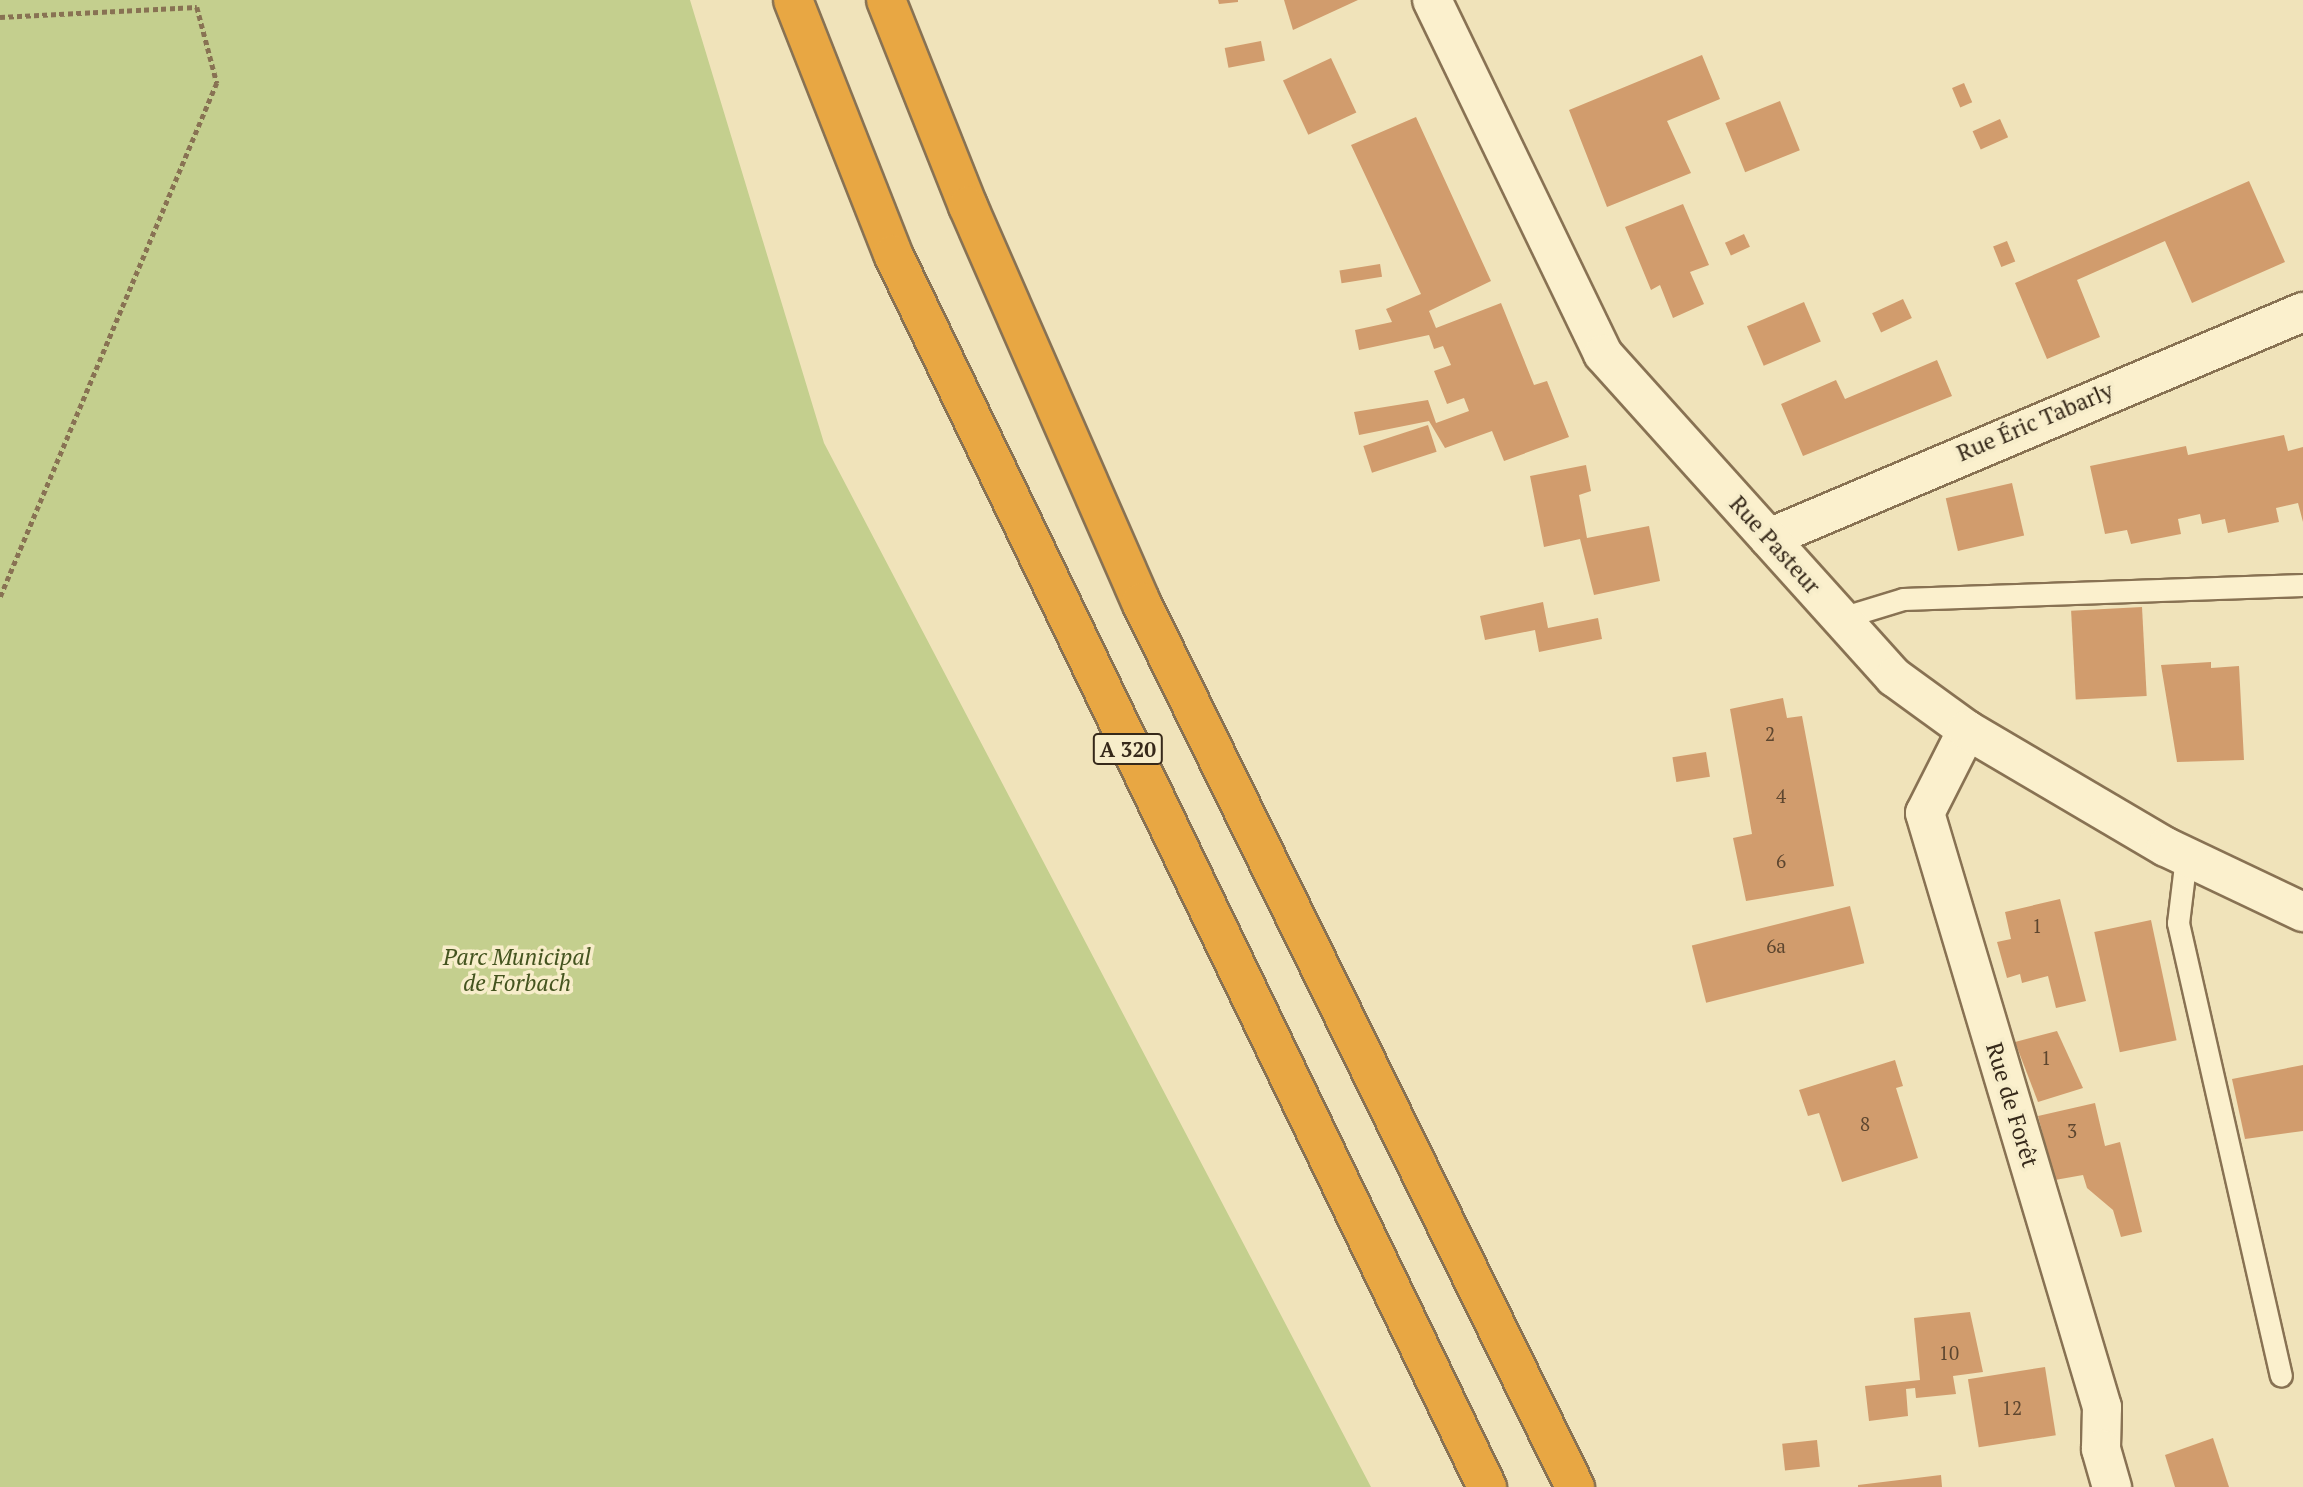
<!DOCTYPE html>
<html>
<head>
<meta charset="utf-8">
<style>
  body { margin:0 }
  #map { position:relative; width:2303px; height:1487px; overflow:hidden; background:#f0e3ba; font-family:"PT Serif",serif }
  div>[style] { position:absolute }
  .green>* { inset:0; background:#c4cf8e }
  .building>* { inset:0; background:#d19c6d; transform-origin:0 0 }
  .path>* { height:4.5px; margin-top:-2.25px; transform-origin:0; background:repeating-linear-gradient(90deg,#887253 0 5px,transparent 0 8.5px) }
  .roads { filter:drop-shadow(2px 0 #887253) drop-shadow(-2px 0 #887253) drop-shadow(0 2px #887253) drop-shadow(0 -2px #887253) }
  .service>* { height:21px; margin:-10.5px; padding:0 10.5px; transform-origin:10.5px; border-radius:10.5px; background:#fbf0cd }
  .minor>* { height:38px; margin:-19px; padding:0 19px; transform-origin:19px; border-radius:19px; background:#fbf0cd }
  .secondary>* { height:38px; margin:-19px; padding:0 19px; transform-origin:19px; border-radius:19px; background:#fbf0cd }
  .motorway>* { height:38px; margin:-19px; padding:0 19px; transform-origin:19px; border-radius:19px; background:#e8a743 }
  span { translate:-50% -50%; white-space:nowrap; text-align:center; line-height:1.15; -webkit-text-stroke:7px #f7edca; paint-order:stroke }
  .number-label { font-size:19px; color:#5d462f }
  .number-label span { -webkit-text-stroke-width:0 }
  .shield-label span { padding:2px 5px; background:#f7edca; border:2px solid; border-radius:5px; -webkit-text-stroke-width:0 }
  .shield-label { font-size:21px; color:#36291a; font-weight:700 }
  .street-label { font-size:23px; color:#36291a }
  .park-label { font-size:23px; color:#44541f; font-style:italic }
</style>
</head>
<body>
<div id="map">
  <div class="green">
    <i style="clip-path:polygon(0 0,690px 0,824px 443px,1371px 1487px,0 1487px)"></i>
  </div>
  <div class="building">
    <i style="clip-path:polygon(1218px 0,1238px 0,1238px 2px,1219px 4px)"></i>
    <i style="clip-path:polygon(1284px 0,1358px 0,1293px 30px)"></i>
    <i style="left:1261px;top:41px;width:20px;height:37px;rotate:79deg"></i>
    <i style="clip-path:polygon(1702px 55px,1720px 99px,1667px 121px,1691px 173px,1607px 207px,1569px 110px)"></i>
    <i style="left:1331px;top:58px;width:60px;height:53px;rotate:65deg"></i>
    <i style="left:1964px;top:83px;width:21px;height:13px;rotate:67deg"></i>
    <i style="left:1780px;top:101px;width:53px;height:59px;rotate:68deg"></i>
    <i style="clip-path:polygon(1416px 117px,1491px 281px,1429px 311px,1436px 328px,1501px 303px,1534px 385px,1547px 381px,1569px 437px,1504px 461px,1492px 431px,1445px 448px,1429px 421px,1359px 435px,1354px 412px,1428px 400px,1436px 423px,1469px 411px,1464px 398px,1447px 404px,1434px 371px,1451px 365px,1443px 346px,1434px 349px,1429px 335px,1359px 350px,1355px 330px,1392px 322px,1386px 309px,1421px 294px,1351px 145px)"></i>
    <i style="left:2000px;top:119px;width:20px;height:30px;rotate:66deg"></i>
    <i style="clip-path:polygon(2249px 181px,2285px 262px,2192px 303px,2165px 241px,2077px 280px,2100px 337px,2047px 359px,2015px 283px)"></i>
    <i style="clip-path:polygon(1683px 204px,1709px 265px,1690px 272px,1704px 304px,1673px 318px,1660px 285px,1651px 290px,1625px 227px)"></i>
    <i style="left:1744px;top:234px;width:14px;height:21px;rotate:65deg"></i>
    <i style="left:2007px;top:241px;width:22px;height:15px;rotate:68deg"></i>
    <i style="left:1380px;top:264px;width:13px;height:41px;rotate:81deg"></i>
    <i style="left:1903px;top:299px;width:21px;height:34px;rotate:65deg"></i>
    <i style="left:1804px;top:302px;width:43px;height:62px;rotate:67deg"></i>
    <i style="clip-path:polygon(1937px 360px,1952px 396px,1803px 456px,1781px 404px,1836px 380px,1845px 399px)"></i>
    <i style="left:1428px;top:425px;width:28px;height:68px;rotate:72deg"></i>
    <i style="clip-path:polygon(2284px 435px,2288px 451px,2303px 447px,2303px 522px,2298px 503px,2276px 508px,2279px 522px,2228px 533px,2225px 519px,2202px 524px,2200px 514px,2178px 519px,2181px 534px,2131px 544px,2127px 530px,2105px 534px,2090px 466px,2186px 446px,2188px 455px)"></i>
    <i style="clip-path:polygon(1586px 465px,1591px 491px,1579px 495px,1587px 538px,1649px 526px,1660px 581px,1594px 595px,1580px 539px,1544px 547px,1530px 476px)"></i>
    <i style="left:2012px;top:483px;width:54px;height:68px;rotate:77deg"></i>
    <i style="clip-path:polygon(1543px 602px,1548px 628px,1598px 618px,1602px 639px,1539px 652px,1535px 630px,1485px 640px,1480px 616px)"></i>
    <i style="left:2142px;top:607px;width:89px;height:71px;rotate:87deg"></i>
    <i style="clip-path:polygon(2211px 662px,2211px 668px,2239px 666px,2244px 760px,2177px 762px,2161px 665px)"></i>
    <i style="clip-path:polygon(1783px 698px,1787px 718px,1802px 716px,1834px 886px,1746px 901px,1733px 838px,1752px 834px,1730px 709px)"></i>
    <i style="left:1706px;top:752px;width:25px;height:34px;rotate:81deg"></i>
    <i style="clip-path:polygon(2060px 899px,2086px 1001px,2056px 1008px,2048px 976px,2022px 983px,2020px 974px,2007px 978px,1997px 942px,2011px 939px,2005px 912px)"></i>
    <i style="left:1850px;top:906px;width:59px;height:163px;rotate:76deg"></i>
    <i style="left:2151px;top:920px;width:123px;height:58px;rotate:78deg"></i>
    <i style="clip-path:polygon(2057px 1031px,2083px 1088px,2038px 1102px,2015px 1042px)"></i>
    <i style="clip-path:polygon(1895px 1060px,1903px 1086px,1896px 1088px,1918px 1158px,1842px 1182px,1819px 1113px,1808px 1116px,1799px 1090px)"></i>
    <i style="clip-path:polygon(2303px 1065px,2303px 1131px,2245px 1139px,2232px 1079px)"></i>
    <i style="clip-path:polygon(2095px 1103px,2105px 1146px,2120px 1142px,2142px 1232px,2121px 1237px,2113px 1210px,2087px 1188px,2083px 1175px,2055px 1180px,2038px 1116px)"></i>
    <i style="clip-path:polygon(1970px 1312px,1983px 1372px,1953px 1376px,1956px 1394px,1916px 1398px,1915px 1388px,1906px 1389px,1908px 1416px,1869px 1421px,1865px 1386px,1920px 1380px,1914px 1318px)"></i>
    <i style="left:2045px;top:1367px;width:69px;height:78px;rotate:81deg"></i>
    <i style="clip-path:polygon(2213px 1438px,2229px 1487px,2175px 1487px,2165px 1455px)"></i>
    <i style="left:1817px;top:1440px;width:27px;height:35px;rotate:84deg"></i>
    <i style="clip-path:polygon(1941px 1475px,1942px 1487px,1858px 1487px,1858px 1485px)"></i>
  </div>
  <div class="path">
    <i style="left:0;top:17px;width:197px;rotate:-2.9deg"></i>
    <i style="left:197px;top:7px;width:79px;rotate:75.3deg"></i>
    <i style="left:217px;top:83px;width:559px;rotate:112.85deg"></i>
  </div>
  <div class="roads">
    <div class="service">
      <i style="left:1841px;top:618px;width:65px;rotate:-17deg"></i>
      <i style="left:1903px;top:599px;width:400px;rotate:-2deg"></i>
      <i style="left:2186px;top:857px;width:66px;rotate:96.9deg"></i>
      <i style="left:2178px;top:923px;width:464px;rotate:77.2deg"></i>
    </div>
    <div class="minor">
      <i style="left:1769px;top:538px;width:580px;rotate:-22.94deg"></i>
      <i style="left:1967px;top:730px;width:93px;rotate:116.8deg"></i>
      <i style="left:1925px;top:813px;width:620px;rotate:73.41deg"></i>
      <i style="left:2102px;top:1407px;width:42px;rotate:91.4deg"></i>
      <i style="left:2101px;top:1449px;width:40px;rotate:74deg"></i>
    </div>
    <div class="secondary">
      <i style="left:1432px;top:0;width:393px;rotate:64.2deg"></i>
      <i style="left:1603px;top:354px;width:435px;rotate:48deg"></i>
      <i style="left:1894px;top:677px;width:90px;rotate:36deg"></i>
      <i style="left:1967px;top:730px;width:231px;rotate:30.5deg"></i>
      <i style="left:2166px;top:847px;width:152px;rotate:25.4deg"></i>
    </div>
    <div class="motorway">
      <i style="left:793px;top:0;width:273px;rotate:68.5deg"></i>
      <i style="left:893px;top:254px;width:1369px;rotate:64.28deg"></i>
      <i style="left:886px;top:0;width:222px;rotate:68.3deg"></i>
      <i style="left:968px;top:206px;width:432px;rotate:66.4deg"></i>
      <i style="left:1141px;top:602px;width:986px;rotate:63.88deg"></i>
    </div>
  </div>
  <div class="number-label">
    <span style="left:1770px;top:734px">2</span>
    <span style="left:1781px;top:796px">4</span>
    <span style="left:1781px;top:861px">6</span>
    <span style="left:2037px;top:926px">1</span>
    <span style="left:1776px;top:946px">6a</span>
    <span style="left:2046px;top:1058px">1</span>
    <span style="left:1865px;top:1124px">8</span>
    <span style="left:2072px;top:1131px">3</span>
    <span style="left:1949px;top:1353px">10</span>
    <span style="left:2012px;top:1408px">12</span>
  </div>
  <div class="shield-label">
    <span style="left:1128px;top:749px">A 320</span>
  </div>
  <div class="street-label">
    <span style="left:2035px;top:422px;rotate:-23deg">Rue Éric Tabarly</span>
    <span style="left:1775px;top:545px;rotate:48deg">Rue Pasteur</span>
    <span style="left:2012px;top:1105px;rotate:73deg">Rue de Forêt</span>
  </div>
  <div class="park-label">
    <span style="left:517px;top:970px">Parc Municipal<br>de Forbach</span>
  </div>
</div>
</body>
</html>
